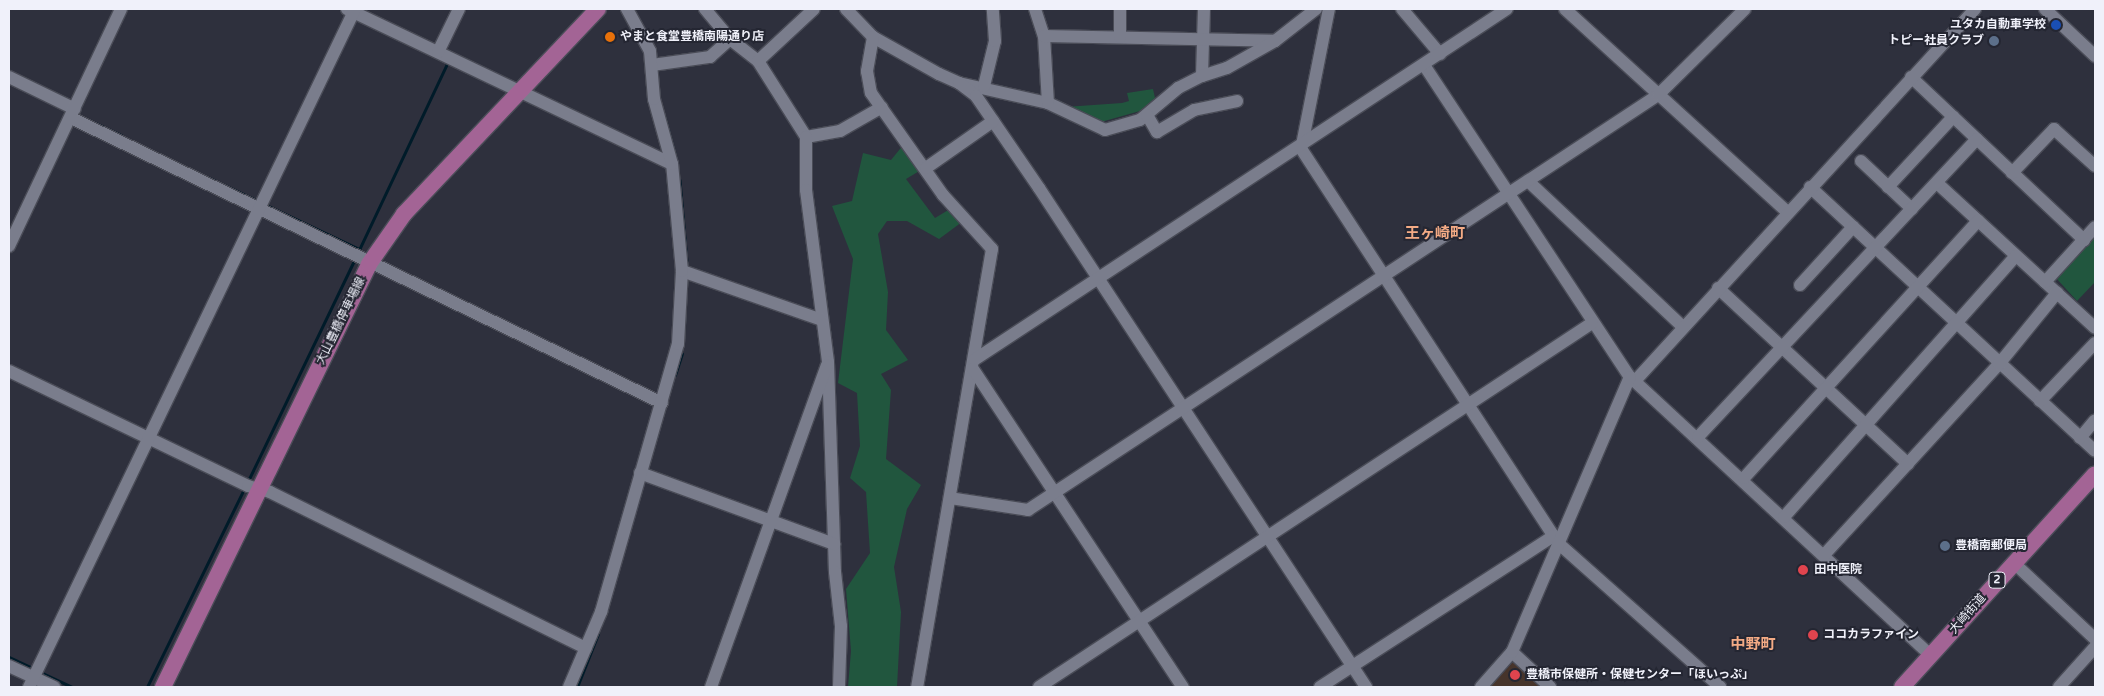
<!DOCTYPE html>
<html>
<head>
<meta charset="utf-8">
<style>
  body { margin:0 }
  #map { position:relative; width:2104px; height:696px; overflow:hidden; background:#2e303d; font-family:"Varela Round","Noto Sans JP",sans-serif }
  div>[style] { position:absolute }
  .medical>* { inset:0; background:#46342b }
  .green>* { inset:0; background:#21563e }
  .stream>* { height:2.5px; margin:-1.25px; padding:0 1.25px; transform-origin:1.25px; border-radius:1.25px; background:#001b29 }
  .roads { filter:drop-shadow(1px 0 #4a4c57) drop-shadow(-1px 0 #4a4c57) drop-shadow(0 1px #4a4c57) drop-shadow(0 -1px #4a4c57) }
  .minor>* { height:12px; margin:-6px; padding:0 6px; transform-origin:6px; border-radius:6px; background:#7a7d8c }
  .major>* { height:16px; margin:-8px; padding:0 8px; transform-origin:8px; border-radius:8px; background:#a36495 }
  .dots>* { width:14px; height:14px; translate:-50% -50%; box-sizing:border-box; border:2px solid #242632; border-radius:50% }
  span { translate:-50% -50%; white-space:nowrap; text-align:center; line-height:1.15; -webkit-text-stroke:4px #242632; paint-order:stroke }
  .shield-label span { padding:1px 4px; background:#242632; border:1px solid; border-radius:4px; -webkit-text-stroke-width:0 }
  .shield-label { font-size:11px; color:#f0f1fa; font-weight:700 }
  .poi-label { font-size:12px; color:#f0f1fa; font-weight:700 }
  .right { translate:-100% -50%; text-align:right }
  .left { translate:0 -50%; text-align:left }
  .street-label { font-size:12px; color:#f0f1fa }
  .quarter-label { font-size:15px; color:#f4ab85; font-weight:700 }
  .frame { position:absolute; inset:0; border:10px solid #f0f1fa; pointer-events:none }
</style>
</head>
<body>
<div id="map">
  <div class="medical">
    <i style="clip-path:polygon(1512px 663px,1516px 663px,1543px 687px,1490px 687px)"></i>
  </div>
  <div class="green">
    <i style="clip-path:polygon(1153px 89px,1155px 98px,1140px 111px,1101px 122px,1065px 107px,1122px 103px,1129px 101px,1127px 93px)"></i>
    <i style="clip-path:polygon(904px 144px,921px 170px,906px 179px,935px 218px,950px 209px,962px 222px,939px 239px,907px 221px,887px 221px,878px 234px,888px 292px,886px 330px,908px 360px,881px 374px,891px 390px,886px 459px,921px 485px,907px 509px,894px 567px,901px 612px,897px 687px,848px 687px,851px 651px,846px 589px,870px 553px,866px 492px,850px 478px,860px 446px,857px 393px,838px 383px,853px 259px,832px 206px,852px 201px,863px 153px,891px 160px)"></i>
    <i style="clip-path:polygon(2095px 236px,2095px 282px,2077px 301px,2056px 278px)"></i>
  </div>
  <div class="stream">
    <i style="left:76px;top:114px;width:50px;rotate:25deg"></i>
    <i style="left:665px;top:117px;width:41px;rotate:74.6deg"></i>
    <i style="left:207px;top:177px;width:56px;rotate:25.2deg"></i>
    <i style="left:680px;top:180px;width:81px;rotate:85.1deg"></i>
    <i style="left:266px;top:205px;width:103px;rotate:25.3deg"></i>
    <i style="left:358px;top:252px;width:210px;rotate:-64.7deg"></i>
    <i style="left:675px;top:375px;width:22px;rotate:-72deg"></i>
    <i style="left:248px;top:481px;width:246px;rotate:-64.3deg"></i>
    <i style="left:9px;top:657px;width:26px;rotate:25deg"></i>
    <i style="left:40px;top:672px;width:35px;rotate:25deg"></i>
    <i style="left:147px;top:687px;width:220px;rotate:-63.9deg"></i>
    <i style="left:577px;top:687px;width:57px;rotate:-68.4deg"></i>
  </div>
  <div class="roads">
    <div class="minor">
      <i style="left:347px;top:9px;width:360px;rotate:25.5deg"></i>
      <i style="left:705px;top:9px;width:39px;rotate:50deg"></i>
      <i style="left:730px;top:39px;width:36px;rotate:38deg"></i>
      <i style="left:758px;top:61px;width:90px;rotate:57.7deg"></i>
      <i style="left:806px;top:137px;width:35px;rotate:-10deg"></i>
      <i style="left:840px;top:131px;width:48px;rotate:-29.7deg"></i>
      <i style="left:846px;top:9px;width:39px;rotate:46deg"></i>
      <i style="left:873px;top:37px;width:76px;rotate:29.3deg"></i>
      <i style="left:939px;top:74px;width:22px;rotate:24deg"></i>
      <i style="left:959px;top:83px;width:91px;rotate:12.7deg"></i>
      <i style="left:1048px;top:103px;width:63px;rotate:25.3deg"></i>
      <i style="left:1105px;top:130px;width:36px;rotate:-16deg"></i>
      <i style="left:1140px;top:120px;width:50px;rotate:-40.1deg"></i>
      <i style="left:1178px;top:88px;width:27px;rotate:-27deg"></i>
      <i style="left:1202px;top:76px;width:67px;rotate:-88.3deg"></i>
      <i style="left:1035px;top:9px;width:28px;rotate:72deg"></i>
      <i style="left:1044px;top:36px;width:67px;rotate:86.6deg"></i>
      <i style="left:1402px;top:9px;width:59px;rotate:49.8deg"></i>
      <i style="left:1565px;top:9px;width:301px;rotate:42.4deg"></i>
      <i style="left:2045px;top:9px;width:69px;rotate:43.2deg"></i>
      <i style="left:1044px;top:36px;width:231px;rotate:1.2deg"></i>
      <i style="left:1275px;top:41px;width:52px;rotate:-38deg"></i>
      <i style="left:873px;top:37px;width:35px;rotate:100deg"></i>
      <i style="left:867px;top:71px;width:22px;rotate:80deg"></i>
      <i style="left:871px;top:93px;width:125px;rotate:54.8deg"></i>
      <i style="left:943px;top:195px;width:73px;rotate:47.8deg"></i>
      <i style="left:992px;top:249px;width:444px;rotate:99.7deg"></i>
      <i style="left:1120px;top:37px;width:28px;rotate:-90deg"></i>
      <i style="left:438px;top:52px;width:48px;rotate:-64deg"></i>
      <i style="left:758px;top:61px;width:76px;rotate:-42.9deg"></i>
      <i style="left:652px;top:65px;width:59px;rotate:-7.9deg"></i>
      <i style="left:710px;top:57px;width:27px;rotate:-42deg"></i>
      <i style="left:1424px;top:65px;width:374px;rotate:56.6deg"></i>
      <i style="left:1630px;top:377px;width:410px;rotate:42.8deg"></i>
      <i style="left:1202px;top:76px;width:26px;rotate:-18deg"></i>
      <i style="left:1227px;top:68px;width:55px;rotate:-29.4deg"></i>
      <i style="left:9px;top:77px;width:73px;rotate:25.9deg"></i>
      <i style="left:1911px;top:77px;width:238px;rotate:43.3deg"></i>
      <i style="left:959px;top:83px;width:21px;rotate:37deg"></i>
      <i style="left:976px;top:96px;width:112px;rotate:55.6deg"></i>
      <i style="left:1039px;top:188px;width:597px;rotate:56.76deg"></i>
      <i style="left:984px;top:86px;width:46px;rotate:-76.3deg"></i>
      <i style="left:995px;top:41px;width:32px;rotate:-94deg"></i>
      <i style="left:1147px;top:115px;width:20px;rotate:60deg"></i>
      <i style="left:1157px;top:132px;width:43px;rotate:-30.7deg"></i>
      <i style="left:1194px;top:110px;width:44px;rotate:-11.8deg"></i>
      <i style="left:71px;top:118px;width:656px;rotate:25.74deg"></i>
      <i style="left:806px;top:137px;width:53px;rotate:90deg"></i>
      <i style="left:806px;top:190px;width:173px;rotate:82.7deg"></i>
      <i style="left:828px;top:362px;width:210px;rotate:88.1deg"></i>
      <i style="left:835px;top:572px;width:54px;rotate:83.7deg"></i>
      <i style="left:841px;top:626px;width:61px;rotate:91.9deg"></i>
      <i style="left:1302px;top:145px;width:139px;rotate:-78.8deg"></i>
      <i style="left:1300px;top:147px;width:473px;rotate:56.9deg"></i>
      <i style="left:1558px;top:543px;width:217px;rotate:41.6deg"></i>
      <i style="left:1861px;top:161px;width:70px;rotate:43.3deg"></i>
      <i style="left:926px;top:168px;width:82px;rotate:-35deg"></i>
      <i style="left:2012px;top:173px;width:61px;rotate:-46.3deg"></i>
      <i style="left:2054px;top:129px;width:55px;rotate:42.1deg"></i>
      <i style="left:1528px;top:181px;width:213px;rotate:43.3deg"></i>
      <i style="left:1937px;top:183px;width:214px;rotate:42.5deg"></i>
      <i style="left:1810px;top:187px;width:388px;rotate:42.8deg"></i>
      <i style="left:1888px;top:187px;width:96px;rotate:-47.1deg"></i>
      <i style="left:9px;top:246px;width:262px;rotate:-64.7deg"></i>
      <i style="left:682px;top:271px;width:148px;rotate:19.3deg"></i>
      <i style="left:2045px;top:282px;width:74px;rotate:-47.7deg"></i>
      <i style="left:1800px;top:285px;width:79px;rotate:-47.6deg"></i>
      <i style="left:1718px;top:288px;width:259px;rotate:42.8deg"></i>
      <i style="left:974px;top:360px;width:638px;rotate:-33.37deg"></i>
      <i style="left:973px;top:369px;width:381px;rotate:56.6deg"></i>
      <i style="left:9px;top:371px;width:265px;rotate:25.7deg"></i>
      <i style="left:248px;top:486px;width:23px;rotate:15deg"></i>
      <i style="left:270px;top:492px;width:352px;rotate:26.3deg"></i>
      <i style="left:1635px;top:381px;width:504px;rotate:-47.57deg"></i>
      <i style="left:2040px;top:401px;width:80px;rotate:-46.5deg"></i>
      <i style="left:1698px;top:437px;width:408px;rotate:-46.9deg"></i>
      <i style="left:2080px;top:438px;width:23px;rotate:-50deg"></i>
      <i style="left:640px;top:473px;width:207px;rotate:20.1deg"></i>
      <i style="left:1744px;top:478px;width:348px;rotate:-47.7deg"></i>
      <i style="left:950px;top:498px;width:79px;rotate:8.7deg"></i>
      <i style="left:1028px;top:510px;width:754px;rotate:-33.37deg"></i>
      <i style="left:1658px;top:95px;width:122px;rotate:-44.7deg"></i>
      <i style="left:1784px;top:517px;width:349px;rotate:-48.4deg"></i>
      <i style="left:1824px;top:555px;width:259px;rotate:-47.5deg"></i>
      <i style="left:1999px;top:364px;width:92px;rotate:-50.8deg"></i>
      <i style="left:2013px;top:562px;width:112px;rotate:43.2deg"></i>
      <i style="left:1512px;top:652px;width:52px;rotate:42.6deg"></i>
      <i style="left:9px;top:666px;width:50px;rotate:25deg"></i>
      <i style="left:29px;top:687px;width:752px;rotate:-64.32deg"></i>
      <i style="left:569px;top:687px;width:82px;rotate:-66.9deg"></i>
      <i style="left:601px;top:612px;width:279px;rotate:-74deg"></i>
      <i style="left:678px;top:344px;width:73px;rotate:-86.9deg"></i>
      <i style="left:682px;top:271px;width:107px;rotate:-95.3deg"></i>
      <i style="left:672px;top:164px;width:67px;rotate:-105.5deg"></i>
      <i style="left:654px;top:99px;width:48px;rotate:-94.8deg"></i>
      <i style="left:650px;top:51px;width:48px;rotate:-118.7deg"></i>
      <i style="left:711px;top:687px;width:342px;rotate:-70.2deg"></i>
      <i style="left:1039px;top:687px;width:662px;rotate:-33.35deg"></i>
      <i style="left:1320px;top:687px;width:278px;rotate:-32.9deg"></i>
      <i style="left:1481px;top:687px;width:47px;rotate:-48.5deg"></i>
      <i style="left:1512px;top:652px;width:299px;rotate:-66.8deg"></i>
      <i style="left:2059px;top:687px;width:54px;rotate:-48deg"></i>
    </div>
    <div class="major">
      <i style="left:163px;top:687px;width:470px;rotate:-64deg"></i>
      <i style="left:369px;top:264px;width:61px;rotate:-55deg"></i>
      <i style="left:404px;top:214px;width:282px;rotate:-46.6deg"></i>
      <i style="left:1902px;top:687px;width:287px;rotate:-47.8deg"></i>
    </div>
  </div>
  <div class="dots">
    <i style="left:2056px;top:25px;background:#1a4fb4"></i>
    <i style="left:610px;top:37px;background:#e8710a"></i>
    <i style="left:1994px;top:41px;background:#5c6f8a"></i>
    <i style="left:1945px;top:546px;background:#5c6f8a"></i>
    <i style="left:1803px;top:570px;background:#e0444e"></i>
    <i style="left:1813px;top:635px;background:#e0444e"></i>
    <i style="left:1515px;top:675px;background:#e0444e"></i>
  </div>
  <div class="shield-label">
    <span style="left:1997px;top:580px">2</span>
  </div>
  <div class="poi-label">
    <span class="right" style="left:2046px;top:25px">ユタカ自動車学校</span>
    <span class="left" style="left:620px;top:37px">やまと食堂豊橋南陽通り店</span>
    <span class="right" style="left:1984px;top:41px">トピー社員クラブ</span>
    <span class="left" style="left:1955px;top:546px">豊橋南郵便局</span>
    <span class="left" style="left:1814px;top:570px">田中医院</span>
    <span class="left" style="left:1823px;top:635px">ココカラファイン</span>
    <span class="left" style="left:1526px;top:675px">豊橋市保健所・保健センター「ほいっぷ」</span>
  </div>
  <div class="street-label">
    <span style="left:341px;top:321px;rotate:-64deg">大山豊橋停車場線</span>
    <span style="left:1968px;top:614px;rotate:-49deg">大崎街道</span>
  </div>
  <div class="quarter-label">
    <span style="left:1435px;top:234px">王ヶ崎町</span>
    <span style="left:1753px;top:645px">中野町</span>
  </div>
  <div class="frame"></div>
</div>
</body>
</html>
